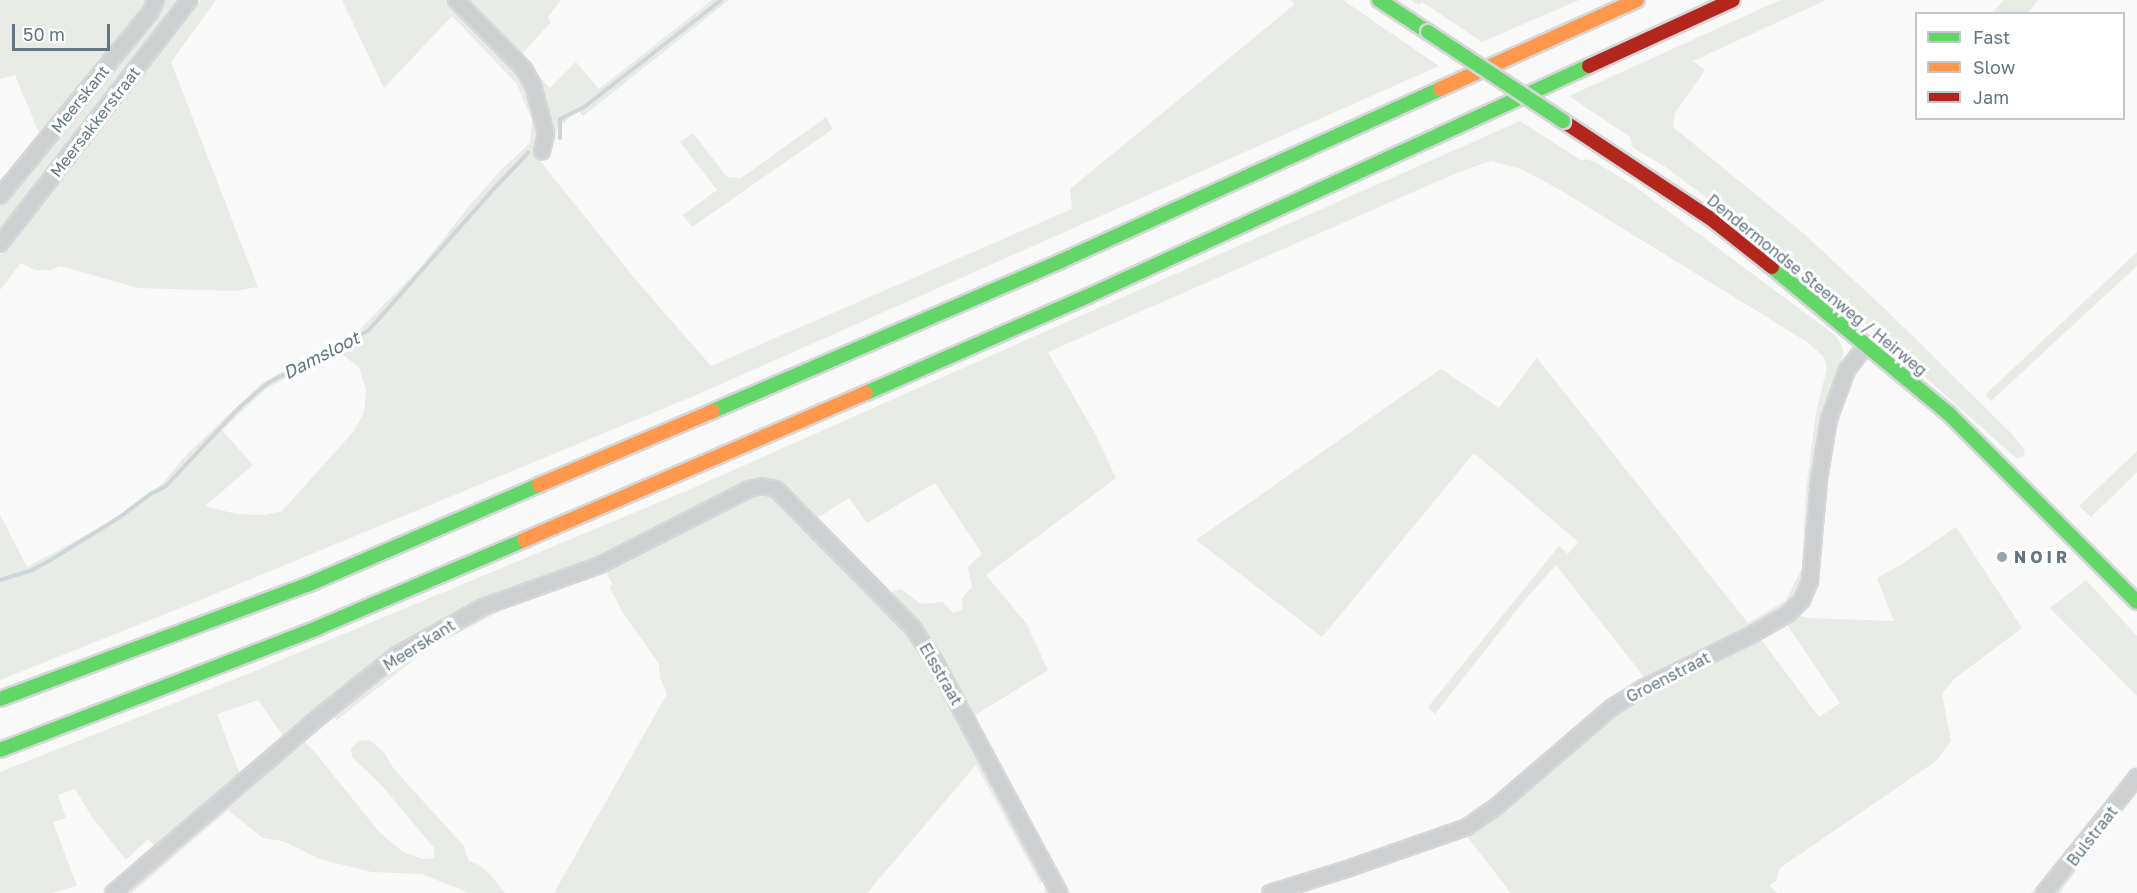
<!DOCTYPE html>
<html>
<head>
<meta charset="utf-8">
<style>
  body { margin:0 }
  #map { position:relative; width:2137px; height:893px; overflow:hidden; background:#f9f9f9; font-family:"Golos Text",sans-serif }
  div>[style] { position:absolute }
  .green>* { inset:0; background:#e8ebe6 }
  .stream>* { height:4px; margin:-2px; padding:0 2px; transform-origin:2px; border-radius:2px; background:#ced6d9 }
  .roads { filter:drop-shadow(2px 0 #d5d6d7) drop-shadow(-2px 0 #d5d6d7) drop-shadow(0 2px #d5d6d7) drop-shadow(0 -2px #d5d6d7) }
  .street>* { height:14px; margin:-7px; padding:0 7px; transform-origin:7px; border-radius:7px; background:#cecfd0 }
  .fast>* { height:14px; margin:-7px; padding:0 7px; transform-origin:7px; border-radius:7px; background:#63d668 }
  .slow>* { height:14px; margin:-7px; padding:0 7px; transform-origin:7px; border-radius:7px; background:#ff974d }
  .jam>* { height:14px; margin:-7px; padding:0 7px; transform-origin:7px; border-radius:7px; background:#b3261e }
  .bridges { filter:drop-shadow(2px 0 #d5d6d7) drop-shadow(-2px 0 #d5d6d7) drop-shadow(0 2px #d5d6d7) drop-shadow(0 -2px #d5d6d7) }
  .fast-bridge>* { height:14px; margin:-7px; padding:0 7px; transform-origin:7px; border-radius:7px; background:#63d668 }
  .dots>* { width:16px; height:16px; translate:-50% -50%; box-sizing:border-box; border:3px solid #fff; border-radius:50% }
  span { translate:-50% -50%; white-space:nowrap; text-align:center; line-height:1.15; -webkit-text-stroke:6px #fff; paint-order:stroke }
  .street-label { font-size:16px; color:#657683 }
  .poi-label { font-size:16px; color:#657683; font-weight:700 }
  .left { translate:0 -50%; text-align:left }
  .water-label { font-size:18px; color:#60757c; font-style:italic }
  .legend { position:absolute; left:1915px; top:12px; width:210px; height:108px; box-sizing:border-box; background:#fff; border:2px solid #c1c8cd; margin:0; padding:8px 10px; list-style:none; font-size:18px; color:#657683 }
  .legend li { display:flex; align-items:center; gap:12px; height:30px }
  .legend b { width:30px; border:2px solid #c1c8cd }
  .scale { position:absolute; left:12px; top:24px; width:98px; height:27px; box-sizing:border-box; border:3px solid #657683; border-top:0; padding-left:8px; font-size:18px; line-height:21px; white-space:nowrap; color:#657683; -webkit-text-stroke:4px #fff; paint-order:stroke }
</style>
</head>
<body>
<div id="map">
  <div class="green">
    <i style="clip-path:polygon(0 0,152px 0,42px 140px,15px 75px,0 79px)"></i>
    <i style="clip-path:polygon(161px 0,181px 0,0 231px,0 203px,149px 21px)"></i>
    <i style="clip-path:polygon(201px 0,216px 0,171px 62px,258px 287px,235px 291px,138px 288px,60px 266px,51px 270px,35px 270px,21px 263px,0 290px,0 255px)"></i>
    <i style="clip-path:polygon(evenodd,342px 0,450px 0,458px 9px,467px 0,561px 0,548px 17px,551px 22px,519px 57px,550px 88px,576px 62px,599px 89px,712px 0,729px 0,583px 116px,578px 110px,557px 129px,556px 137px,540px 161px,635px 279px,711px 366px,1072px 209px,1070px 189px,1295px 4px,1290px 0,1343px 0,1439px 66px,701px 393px,198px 601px,0 680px,0 515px,27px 567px,103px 526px,162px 484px,186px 455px,261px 384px,331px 343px,357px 332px,421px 267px,470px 205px,502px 169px,530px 143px,532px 120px,516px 83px,452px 16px,384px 88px,342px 0,343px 355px,359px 367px,366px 389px,364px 412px,354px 431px,310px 480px,282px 511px,265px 515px,236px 514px,205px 506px,253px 465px,222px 430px,266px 389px,311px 364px,343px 355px)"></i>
    <i style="clip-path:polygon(1410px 0,1579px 0,1482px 42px,1422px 2px,1419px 5px)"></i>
    <i style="clip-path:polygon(1780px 0,1826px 0,1693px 61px,1705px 70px,1675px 113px,1673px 127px,1803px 233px,1884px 308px,2012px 434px,2025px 450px,2023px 457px,2016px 458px,1812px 276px,1664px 166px,1633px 148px,1630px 137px,1569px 96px)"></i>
    <i style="clip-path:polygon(2004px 0,2038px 0,2028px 13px,1992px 13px)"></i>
    <i style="clip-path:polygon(826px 117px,833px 129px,692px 227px,683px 215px,717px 190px,680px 142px,693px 133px,727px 177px,741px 178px)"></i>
    <i style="clip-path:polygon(1520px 121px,1582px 161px,1586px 159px,1597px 163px,1633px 185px,1836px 336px,1843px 348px,1842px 368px,1807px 572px,1800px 593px,1782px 612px,1648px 682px,1556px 565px,1524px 601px,1435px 714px,1428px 707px,1559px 546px,1568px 554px,1578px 542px,1474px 453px,1322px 637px,1196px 540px,1441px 369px,1499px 408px,1537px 358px,1748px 623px,1786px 600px,1802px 568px,1806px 489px,1816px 413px,1827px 368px,1824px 357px,1807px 342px,1562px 191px,1521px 169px,1491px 161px,1459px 172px,1048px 352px,1097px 437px,1116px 478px,986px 575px,1026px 623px,1048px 670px,974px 716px,1071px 893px,1063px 893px,930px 642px,891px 596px,893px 591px,901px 589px,921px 604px,943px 602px,953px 613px,963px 609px,962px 598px,972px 587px,968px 567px,982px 554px,935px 483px,867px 523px,849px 498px,817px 518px,797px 500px,774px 484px,599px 560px,480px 604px,285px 739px,258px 700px,217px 714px,241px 777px,158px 849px,148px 839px,126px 860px,92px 817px,75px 789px,58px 795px,66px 818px,53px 822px,77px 886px,51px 893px,0 893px,0 772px,250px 673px,686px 491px)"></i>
    <i style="clip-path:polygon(2137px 252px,2137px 266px,1991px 401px,1985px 395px)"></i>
    <i style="clip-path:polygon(2137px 451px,2137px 472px,2091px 517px,2079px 506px)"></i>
    <i style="clip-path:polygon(753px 493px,775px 497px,894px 617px,920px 650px,1054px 893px,1044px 893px,1046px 880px,1040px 883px,976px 765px,867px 893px,554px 893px,667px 694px,660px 678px,659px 664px,621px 610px,610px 587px,612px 584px,604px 568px,656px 545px)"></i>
    <i style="clip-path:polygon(1956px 527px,2022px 628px,1954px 679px,1942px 694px,1951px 741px,1936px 761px,1780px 868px,1776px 881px,1769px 886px,1778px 893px,1511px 893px,1465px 834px,1500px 814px,1579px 742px,1628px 707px,1707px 663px,1760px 638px,1819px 717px,1840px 703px,1786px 623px,1796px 615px,1808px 618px,1894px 621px,1877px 578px,1899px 566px)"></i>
    <i style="clip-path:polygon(2086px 580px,2137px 636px,2137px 696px,2050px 608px)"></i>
    <i style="clip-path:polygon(502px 603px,504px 609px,426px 650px,337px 720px,330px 714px,400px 660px)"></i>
    <i style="clip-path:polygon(302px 739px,314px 751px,380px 833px,403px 852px,423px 859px,434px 858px,434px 848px,383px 787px,352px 757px,351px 749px,359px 740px,371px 741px,384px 752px,394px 769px,463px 845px,469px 861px,479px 865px,490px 874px,505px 893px,469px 893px,422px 874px,372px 872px,319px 859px,283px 841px,263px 838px,228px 810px,132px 893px,121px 893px)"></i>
    <i style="clip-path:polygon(2092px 840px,2096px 843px,2060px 893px,2031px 893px,2066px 855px)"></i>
  </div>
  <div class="stream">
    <i style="left:560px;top:138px;width:19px;rotate:-90deg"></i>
    <i style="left:560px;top:119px;width:25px;rotate:-26deg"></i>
    <i style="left:583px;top:108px;width:175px;rotate:-38deg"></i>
    <i style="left:153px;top:493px;width:15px;rotate:-28deg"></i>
    <i style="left:166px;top:486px;width:107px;rotate:-46.9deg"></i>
    <i style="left:239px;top:408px;width:38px;rotate:-41deg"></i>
    <i style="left:268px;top:383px;width:113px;rotate:-27.5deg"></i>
    <i style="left:368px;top:331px;width:183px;rotate:-48.5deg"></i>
    <i style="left:489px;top:194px;width:57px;rotate:-46.4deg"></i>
    <i style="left:0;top:580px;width:34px;rotate:-17deg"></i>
    <i style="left:32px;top:570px;width:19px;rotate:-28deg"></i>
    <i style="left:49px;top:561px;width:84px;rotate:-31.8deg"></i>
    <i style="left:120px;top:517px;width:40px;rotate:-37deg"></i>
  </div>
  <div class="roads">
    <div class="street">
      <i style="left:456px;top:0;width:97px;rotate:45.4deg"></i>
      <i style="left:524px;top:69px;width:18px;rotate:61deg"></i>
      <i style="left:533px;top:85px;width:51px;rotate:75.1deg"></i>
      <i style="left:546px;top:134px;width:18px;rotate:103deg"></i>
      <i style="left:0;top:196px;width:237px;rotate:-50.7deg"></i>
      <i style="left:150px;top:13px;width:14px;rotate:-65deg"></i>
      <i style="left:0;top:244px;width:309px;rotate:-52.2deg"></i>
      <i style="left:113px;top:893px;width:279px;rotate:-40.5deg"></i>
      <i style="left:325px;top:712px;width:92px;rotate:-38.4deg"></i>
      <i style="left:397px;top:655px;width:98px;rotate:-29.2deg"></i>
      <i style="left:483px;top:607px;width:124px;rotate:-19.7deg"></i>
      <i style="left:600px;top:565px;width:167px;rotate:-27deg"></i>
      <i style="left:749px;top:489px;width:13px;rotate:-13deg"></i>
      <i style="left:762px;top:486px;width:14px;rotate:12deg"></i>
      <i style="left:776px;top:489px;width:195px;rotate:45.4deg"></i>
      <i style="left:913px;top:628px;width:44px;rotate:57deg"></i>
      <i style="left:937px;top:665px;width:259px;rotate:61.8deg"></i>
      <i style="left:1270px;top:893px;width:81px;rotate:-17.3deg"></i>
      <i style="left:1347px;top:869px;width:127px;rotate:-19.3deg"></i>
      <i style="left:1467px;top:827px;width:38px;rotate:-35deg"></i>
      <i style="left:1498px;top:805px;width:149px;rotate:-40.6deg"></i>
      <i style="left:1611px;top:708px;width:38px;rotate:-32deg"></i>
      <i style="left:1643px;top:688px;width:123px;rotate:-26.1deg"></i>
      <i style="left:1753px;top:634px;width:40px;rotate:-29.7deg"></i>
      <i style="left:1788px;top:614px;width:20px;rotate:-45deg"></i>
      <i style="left:1802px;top:600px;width:21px;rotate:-67deg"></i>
      <i style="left:1810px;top:581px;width:101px;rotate:-84.9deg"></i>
      <i style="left:1819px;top:480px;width:62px;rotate:-80.7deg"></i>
      <i style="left:1829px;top:419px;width:52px;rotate:-69.8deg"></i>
      <i style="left:1847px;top:370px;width:33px;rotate:-52deg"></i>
      <i style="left:2044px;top:893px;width:149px;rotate:-51.3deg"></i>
    </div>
    <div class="fast">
      <i style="left:1379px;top:0;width:59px;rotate:33.1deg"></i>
      <i style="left:1772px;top:267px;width:229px;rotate:39.7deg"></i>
      <i style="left:1948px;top:413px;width:267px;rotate:45deg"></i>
      <i style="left:866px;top:393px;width:242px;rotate:-23.6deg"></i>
      <i style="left:1088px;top:296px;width:551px;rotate:-24.66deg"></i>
      <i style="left:713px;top:411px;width:379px;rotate:-23.3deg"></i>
      <i style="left:1061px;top:261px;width:416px;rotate:-24.4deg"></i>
      <i style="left:0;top:699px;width:327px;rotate:-20.4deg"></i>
      <i style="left:307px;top:585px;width:253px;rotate:-23.3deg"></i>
      <i style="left:0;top:750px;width:340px;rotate:-21deg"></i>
      <i style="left:317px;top:628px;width:225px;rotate:-23deg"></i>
    </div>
    <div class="slow">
      <i style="left:1440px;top:89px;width:216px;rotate:-24.3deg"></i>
      <i style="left:539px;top:485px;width:189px;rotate:-23deg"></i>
      <i style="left:524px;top:540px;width:372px;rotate:-23.3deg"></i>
    </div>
    <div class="jam">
      <i style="left:1589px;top:66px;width:158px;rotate:-24.6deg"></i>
      <i style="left:1563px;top:121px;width:181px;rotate:33.5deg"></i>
      <i style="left:1714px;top:221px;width:74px;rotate:38.4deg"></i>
    </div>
  </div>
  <div class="bridges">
    <div class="fast-bridge">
      <i style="left:1428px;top:32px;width:162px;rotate:33.4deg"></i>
    </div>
  </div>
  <div class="dots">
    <i style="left:2002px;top:557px;background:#99a4ac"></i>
  </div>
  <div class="street-label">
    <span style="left:80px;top:99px;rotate:-51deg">Meerskant</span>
    <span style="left:95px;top:122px;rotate:-52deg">Meersakkerstraat</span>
    <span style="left:1817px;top:285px;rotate:39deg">Dendermondse Steenweg / Heirweg</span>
    <span style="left:419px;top:645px;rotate:-32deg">Meerskant</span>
    <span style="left:941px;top:674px;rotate:60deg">Elsstraat</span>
    <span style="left:1668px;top:677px;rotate:-27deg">Groenstraat</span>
    <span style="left:2092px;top:836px;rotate:-52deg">Bulstraat</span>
  </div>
  <div class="poi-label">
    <span class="left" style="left:2014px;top:557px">N O I R</span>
  </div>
  <div class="water-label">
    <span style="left:321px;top:355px;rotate:-27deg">Damsloot</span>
  </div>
  <ul class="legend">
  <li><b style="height:8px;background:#63d668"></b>Fast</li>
  <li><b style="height:8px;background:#ff974d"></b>Slow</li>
  <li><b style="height:8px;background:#b3261e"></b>Jam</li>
  </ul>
  <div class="scale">50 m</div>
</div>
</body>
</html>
